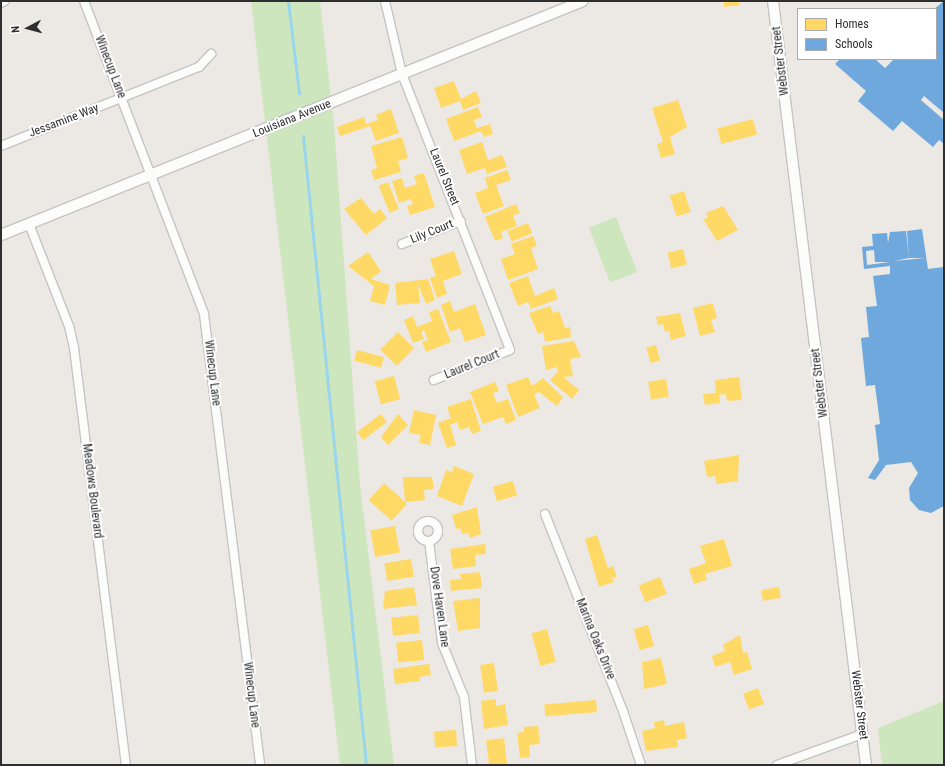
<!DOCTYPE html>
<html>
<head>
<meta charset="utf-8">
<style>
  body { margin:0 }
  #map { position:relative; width:945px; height:766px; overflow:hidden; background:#ece8e4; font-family:"Roboto Condensed",sans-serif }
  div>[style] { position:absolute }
  .green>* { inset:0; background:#cee6be; transform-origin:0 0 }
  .homes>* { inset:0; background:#ffd966; transform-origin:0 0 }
  .schools>* { inset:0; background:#6fa8dc }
  .stream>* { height:3px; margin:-1.5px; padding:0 1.5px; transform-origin:1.5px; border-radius:1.5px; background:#99d6ec }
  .roads { filter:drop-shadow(1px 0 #c5c4c5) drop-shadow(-1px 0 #c5c4c5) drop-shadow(0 1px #c5c4c5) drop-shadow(0 -1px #c5c4c5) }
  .minor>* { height:8px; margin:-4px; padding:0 4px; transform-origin:4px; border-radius:4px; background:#fcfcfb }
  .minor>.ring { margin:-4px; padding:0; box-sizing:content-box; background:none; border:8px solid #fcfcfb; border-radius:50% }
  .tertiary>* { height:10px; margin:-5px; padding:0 5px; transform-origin:5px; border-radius:5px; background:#fcfcfb }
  span { translate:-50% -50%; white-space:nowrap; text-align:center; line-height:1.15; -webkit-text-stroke:4px #fff; paint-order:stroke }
  .street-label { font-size:12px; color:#2e2e2e }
  .frame { position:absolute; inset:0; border:2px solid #2e2e2e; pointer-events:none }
  .legend { position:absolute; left:797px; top:8px; width:140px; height:52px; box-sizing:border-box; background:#fff; border:1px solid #ababab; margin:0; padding:5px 7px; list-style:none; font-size:12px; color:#2e2e2e }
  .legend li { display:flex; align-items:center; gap:8px; height:20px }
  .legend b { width:20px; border:1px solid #ababab }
  .north { position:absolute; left:8px; top:8px; width:40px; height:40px; -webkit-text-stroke:3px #fff; paint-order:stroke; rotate:264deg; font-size:11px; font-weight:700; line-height:16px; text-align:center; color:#2e2e2e }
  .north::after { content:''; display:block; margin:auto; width:14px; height:18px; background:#2e2e2e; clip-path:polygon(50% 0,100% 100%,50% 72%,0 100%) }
</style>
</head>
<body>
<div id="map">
  <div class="green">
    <i style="clip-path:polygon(251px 1px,320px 1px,334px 124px,360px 485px,394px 765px,340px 765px)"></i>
    <i style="left:616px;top:217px;width:59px;height:29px;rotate:69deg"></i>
    <i style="clip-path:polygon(944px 701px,944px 765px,882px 765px,878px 728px)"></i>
  </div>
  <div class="homes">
    <i style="clip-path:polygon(724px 1px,739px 1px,740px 5px,724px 7px)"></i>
    <i style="clip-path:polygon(454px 81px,461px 99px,476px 91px,481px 103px,463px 110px,460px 101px,441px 108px,434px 88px)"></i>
    <i style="clip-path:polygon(678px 100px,687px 127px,670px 137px,675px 154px,661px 158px,657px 144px,663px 142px,652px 108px)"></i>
    <i style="clip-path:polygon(478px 107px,482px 117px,474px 120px,477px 128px,490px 124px,493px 134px,484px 137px,481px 131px,454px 141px,446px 119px)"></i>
    <i style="clip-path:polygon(391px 109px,399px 133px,376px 141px,370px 126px,340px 136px,337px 127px,364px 117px,366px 124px,378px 120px,376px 115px)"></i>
    <i style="left:753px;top:119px;width:16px;height:37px;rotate:75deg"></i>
    <i style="clip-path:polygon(402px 137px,408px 158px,398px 161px,401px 172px,374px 180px,371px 170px,377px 168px,371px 146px)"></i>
    <i style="clip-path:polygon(482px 142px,488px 160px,502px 155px,507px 167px,487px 174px,485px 168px,467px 174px,459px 150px)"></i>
    <i style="clip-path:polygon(507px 170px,511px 180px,496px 185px,504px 206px,483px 214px,475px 193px,488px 188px,485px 178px)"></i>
    <i style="clip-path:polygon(424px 173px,435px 207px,410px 215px,407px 206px,413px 204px,411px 199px,399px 203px,392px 181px,402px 178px,405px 188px,417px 184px,414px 176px)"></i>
    <i style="left:388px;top:182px;width:29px;height:10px;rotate:68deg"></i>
    <i style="left:684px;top:191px;width:22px;height:15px;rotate:72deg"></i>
    <i style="clip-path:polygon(361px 198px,374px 214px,380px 209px,387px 218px,366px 235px,344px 209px)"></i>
    <i style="clip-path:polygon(516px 204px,520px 213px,513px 215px,517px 226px,501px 232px,503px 238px,495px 241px,485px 217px)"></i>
    <i style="clip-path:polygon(723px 206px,738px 230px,717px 241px,703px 219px,708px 218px,706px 213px)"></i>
    <i style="left:528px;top:223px;width:11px;height:22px;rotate:68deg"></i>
    <i style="clip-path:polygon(533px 236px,537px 246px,531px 248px,538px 269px,508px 280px,501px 259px,515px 254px,511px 244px)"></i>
    <i style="left:683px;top:249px;width:16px;height:16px;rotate:76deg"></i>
    <i style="clip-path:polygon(454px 251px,462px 274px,443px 281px,447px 294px,437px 298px,430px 278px,436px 276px,430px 259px)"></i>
    <i style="clip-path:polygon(368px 252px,381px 271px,371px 279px,390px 285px,385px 305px,370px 301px,374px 286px,348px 266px)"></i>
    <i style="clip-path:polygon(528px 276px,535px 296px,554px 288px,558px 299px,531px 309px,528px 302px,518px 306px,509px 283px)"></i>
    <i style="clip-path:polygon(428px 279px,435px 300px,426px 304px,418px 284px,420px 303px,397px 305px,395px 283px)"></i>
    <i style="clip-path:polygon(450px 301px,454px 312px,475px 304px,486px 335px,465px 342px,460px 328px,450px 332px,441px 305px)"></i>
    <i style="clip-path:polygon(713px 303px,717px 318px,711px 320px,715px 332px,700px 336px,693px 308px)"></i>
    <i style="clip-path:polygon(550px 306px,553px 313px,559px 311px,565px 328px,570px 327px,571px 337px,545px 342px,543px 332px,538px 334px,529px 313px)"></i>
    <i style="clip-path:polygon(438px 309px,451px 342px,426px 352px,422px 342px,428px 340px,424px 330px,421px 332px,424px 339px,413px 343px,404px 320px,413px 316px,417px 327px,432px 321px,429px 312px)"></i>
    <i style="clip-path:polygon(680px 313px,686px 336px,671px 340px,669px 331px,665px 332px,663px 324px,658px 325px,656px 317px)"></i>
    <i style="left:398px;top:332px;width:23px;height:25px;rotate:45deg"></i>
    <i style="clip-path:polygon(574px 341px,581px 357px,570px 359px,573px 376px,563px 377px,579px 390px,572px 399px,550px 380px,558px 371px,557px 367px,546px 370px,542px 346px)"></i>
    <i style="left:656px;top:345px;width:16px;height:10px;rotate:75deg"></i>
    <i style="left:357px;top:350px;width:28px;height:11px;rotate:15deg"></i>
    <i style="left:394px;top:376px;width:24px;height:20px;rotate:75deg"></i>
    <i style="clip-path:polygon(528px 377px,532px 386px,543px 378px,563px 397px,557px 406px,539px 392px,534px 394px,540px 408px,518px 417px,506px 385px)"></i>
    <i style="clip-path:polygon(739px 377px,742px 400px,727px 401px,726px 394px,719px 395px,720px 403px,705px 405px,703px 394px,716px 393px,715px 380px)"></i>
    <i style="left:666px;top:379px;width:18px;height:18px;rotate:81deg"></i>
    <i style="clip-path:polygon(495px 382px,499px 391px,493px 393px,497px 403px,508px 399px,516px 420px,506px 424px,503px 417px,483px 424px,470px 392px)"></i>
    <i style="clip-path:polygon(471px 399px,481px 431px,472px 434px,469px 427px,460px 430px,457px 422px,450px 425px,456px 445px,447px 448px,438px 423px,451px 418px,447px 407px)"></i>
    <i style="clip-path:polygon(414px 410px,436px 415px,430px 445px,419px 443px,421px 435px,409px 433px)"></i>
    <i style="left:381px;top:414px;width:10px;height:30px;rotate:53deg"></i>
    <i style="clip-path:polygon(398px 414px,408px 425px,388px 445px,381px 437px)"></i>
    <i style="clip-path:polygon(739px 455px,738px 481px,717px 484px,715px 476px,707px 477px,704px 461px)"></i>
    <i style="clip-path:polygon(454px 466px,474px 474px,462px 506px,437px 496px,446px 470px,452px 472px)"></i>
    <i style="clip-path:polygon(403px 477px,432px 477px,434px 489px,424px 490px,425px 500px,405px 502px)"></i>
    <i style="left:513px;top:481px;width:15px;height:21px;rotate:74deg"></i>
    <i style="left:384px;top:483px;width:31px;height:23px;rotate:42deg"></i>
    <i style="clip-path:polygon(477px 507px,481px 534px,470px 538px,468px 533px,462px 534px,460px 528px,456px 529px,452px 515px)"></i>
    <i style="left:395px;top:526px;width:27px;height:25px;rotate:80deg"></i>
    <i style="clip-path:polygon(597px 535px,608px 568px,613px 566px,617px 577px,612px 578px,614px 582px,599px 587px,585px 539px)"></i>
    <i style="clip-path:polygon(724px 539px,732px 566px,705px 574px,707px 580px,694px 584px,689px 569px,706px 563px,700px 546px)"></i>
    <i style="clip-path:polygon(485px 544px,486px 554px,475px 555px,476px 566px,453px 569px,450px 549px)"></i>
    <i style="left:411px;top:559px;width:18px;height:27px;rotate:81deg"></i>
    <i style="clip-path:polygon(480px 572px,482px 588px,451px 591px,450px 580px,461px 579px,460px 574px)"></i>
    <i style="left:660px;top:577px;width:18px;height:23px;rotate:68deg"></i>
    <i style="clip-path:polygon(414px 587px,417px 605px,383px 609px,385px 591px)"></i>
    <i style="left:779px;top:587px;width:11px;height:18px;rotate:80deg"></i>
    <i style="clip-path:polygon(480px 598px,480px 628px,458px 631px,453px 601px)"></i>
    <i style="left:418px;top:615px;width:18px;height:27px;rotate:84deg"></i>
    <i style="left:648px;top:625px;width:22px;height:15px;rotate:74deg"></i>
    <i style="left:547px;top:629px;width:34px;height:16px;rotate:75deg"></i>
    <i style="clip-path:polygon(740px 635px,743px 653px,747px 652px,752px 669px,734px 675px,730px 662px,715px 667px,712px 656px,725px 651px,723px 645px)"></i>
    <i style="left:422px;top:640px;width:20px;height:26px;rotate:84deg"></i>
    <i style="clip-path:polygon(661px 658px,667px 684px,644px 689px,642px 662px)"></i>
    <i style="left:494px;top:663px;width:28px;height:14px;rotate:82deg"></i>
    <i style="clip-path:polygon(429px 664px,431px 675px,419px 677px,420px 681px,395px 684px,393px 669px)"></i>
    <i style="left:758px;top:688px;width:17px;height:16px;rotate:69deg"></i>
    <i style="clip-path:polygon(496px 699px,496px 706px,505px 704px,508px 725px,484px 729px,481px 701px)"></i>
    <i style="left:596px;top:700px;width:12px;height:52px;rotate:85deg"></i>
    <i style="clip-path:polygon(664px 720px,665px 726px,684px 722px,687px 738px,677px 740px,678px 747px,646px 751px,642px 731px,655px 728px,654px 722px)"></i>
    <i style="clip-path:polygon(538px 726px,540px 744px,529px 745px,530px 757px,520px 758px,517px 733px,524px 732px,524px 727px)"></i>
    <i style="left:456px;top:730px;width:16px;height:22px;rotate:86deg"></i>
    <i style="left:504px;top:738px;width:26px;height:18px;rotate:83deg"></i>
  </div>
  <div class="schools">
    <i style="clip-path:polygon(944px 1px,944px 113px,924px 96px,921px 100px,944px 120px,944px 144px,939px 140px,933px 147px,902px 121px,893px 131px,858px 101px,866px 91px,835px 64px,840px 59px,875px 59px,885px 68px,894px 59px,936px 59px,934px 9px)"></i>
    <i style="clip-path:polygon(evenodd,922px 229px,928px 269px,944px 267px,944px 506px,931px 513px,919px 510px,910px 500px,909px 488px,918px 473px,911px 462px,886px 465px,875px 480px,868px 478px,879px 460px,875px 425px,880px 424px,875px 385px,866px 386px,861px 338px,869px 337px,866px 307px,877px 306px,873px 276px,890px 274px,890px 266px,864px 269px,862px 247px,873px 246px,872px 234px,887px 233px,888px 243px,890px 232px,906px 231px,909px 258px,894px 261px,925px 258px,909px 258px,907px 231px,922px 229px,874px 250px,875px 262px,890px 262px,867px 265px,866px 251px,874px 250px)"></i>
  </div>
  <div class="stream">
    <i style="left:288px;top:1px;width:93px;rotate:83.2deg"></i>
    <i style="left:303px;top:136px;width:632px;rotate:84.28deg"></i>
  </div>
  <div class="roads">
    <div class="minor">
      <i style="left:84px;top:1px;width:335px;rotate:69deg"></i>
      <i style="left:204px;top:314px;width:454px;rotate:82.9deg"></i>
      <i style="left:385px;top:1px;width:75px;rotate:76.9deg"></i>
      <i style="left:402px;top:74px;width:296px;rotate:68.6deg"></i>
      <i style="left:510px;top:350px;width:82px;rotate:158.5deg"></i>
      <i style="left:1px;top:3px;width:4px;rotate:-27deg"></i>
      <i style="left:1px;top:146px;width:213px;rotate:-21.8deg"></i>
      <i style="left:199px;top:67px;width:18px;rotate:-47deg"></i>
      <i style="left:29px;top:224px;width:110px;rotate:68.6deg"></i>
      <i style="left:69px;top:326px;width:23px;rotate:77deg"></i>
      <i style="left:74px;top:348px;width:420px;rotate:82.9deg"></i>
      <i style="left:402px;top:244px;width:63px;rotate:-21.3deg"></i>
      <i style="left:545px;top:514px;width:212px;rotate:68.4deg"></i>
      <i style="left:623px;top:711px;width:57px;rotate:71.6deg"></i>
      <i class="ring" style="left:418px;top:521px;width:12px;height:12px"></i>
      <i style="left:429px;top:541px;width:103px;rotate:82.7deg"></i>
      <i style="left:442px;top:643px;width:58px;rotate:67.8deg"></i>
      <i style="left:464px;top:697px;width:68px;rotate:83.3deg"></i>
      <i style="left:777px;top:765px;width:90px;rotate:-20deg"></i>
    </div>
    <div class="tertiary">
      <i style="left:773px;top:1px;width:770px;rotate:83.06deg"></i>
      <i style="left:1px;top:235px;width:627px;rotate:-21.9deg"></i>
    </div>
  </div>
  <div class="street-label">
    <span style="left:781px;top:61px;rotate:-97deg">Webster Street</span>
    <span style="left:110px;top:67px;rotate:69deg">Winecup Lane</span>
    <span style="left:292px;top:119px;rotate:-22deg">Louisiana Avenue</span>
    <span style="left:64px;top:121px;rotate:-21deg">Jessamine Way</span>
    <span style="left:444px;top:177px;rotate:68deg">Laurel Street</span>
    <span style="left:432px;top:232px;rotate:-22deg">Lily Court</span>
    <span style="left:472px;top:365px;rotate:-22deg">Laurel Court</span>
    <span style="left:212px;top:373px;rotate:83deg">Winecup Lane</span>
    <span style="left:820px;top:383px;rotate:-97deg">Webster Street</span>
    <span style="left:92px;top:491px;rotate:83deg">Meadows Boulevard</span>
    <span style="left:439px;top:607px;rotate:82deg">Dove Haven Lane</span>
    <span style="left:595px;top:639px;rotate:68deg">Marina Oaks Drive</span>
    <span style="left:251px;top:695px;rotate:83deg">Winecup Lane</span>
    <span style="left:859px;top:705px;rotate:83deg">Webster Street</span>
  </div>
  <div class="frame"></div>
  <ul class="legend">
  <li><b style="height:11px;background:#ffd966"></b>Homes</li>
  <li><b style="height:11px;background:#6fa8dc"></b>Schools</li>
  </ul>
  <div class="north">N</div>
</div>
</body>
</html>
